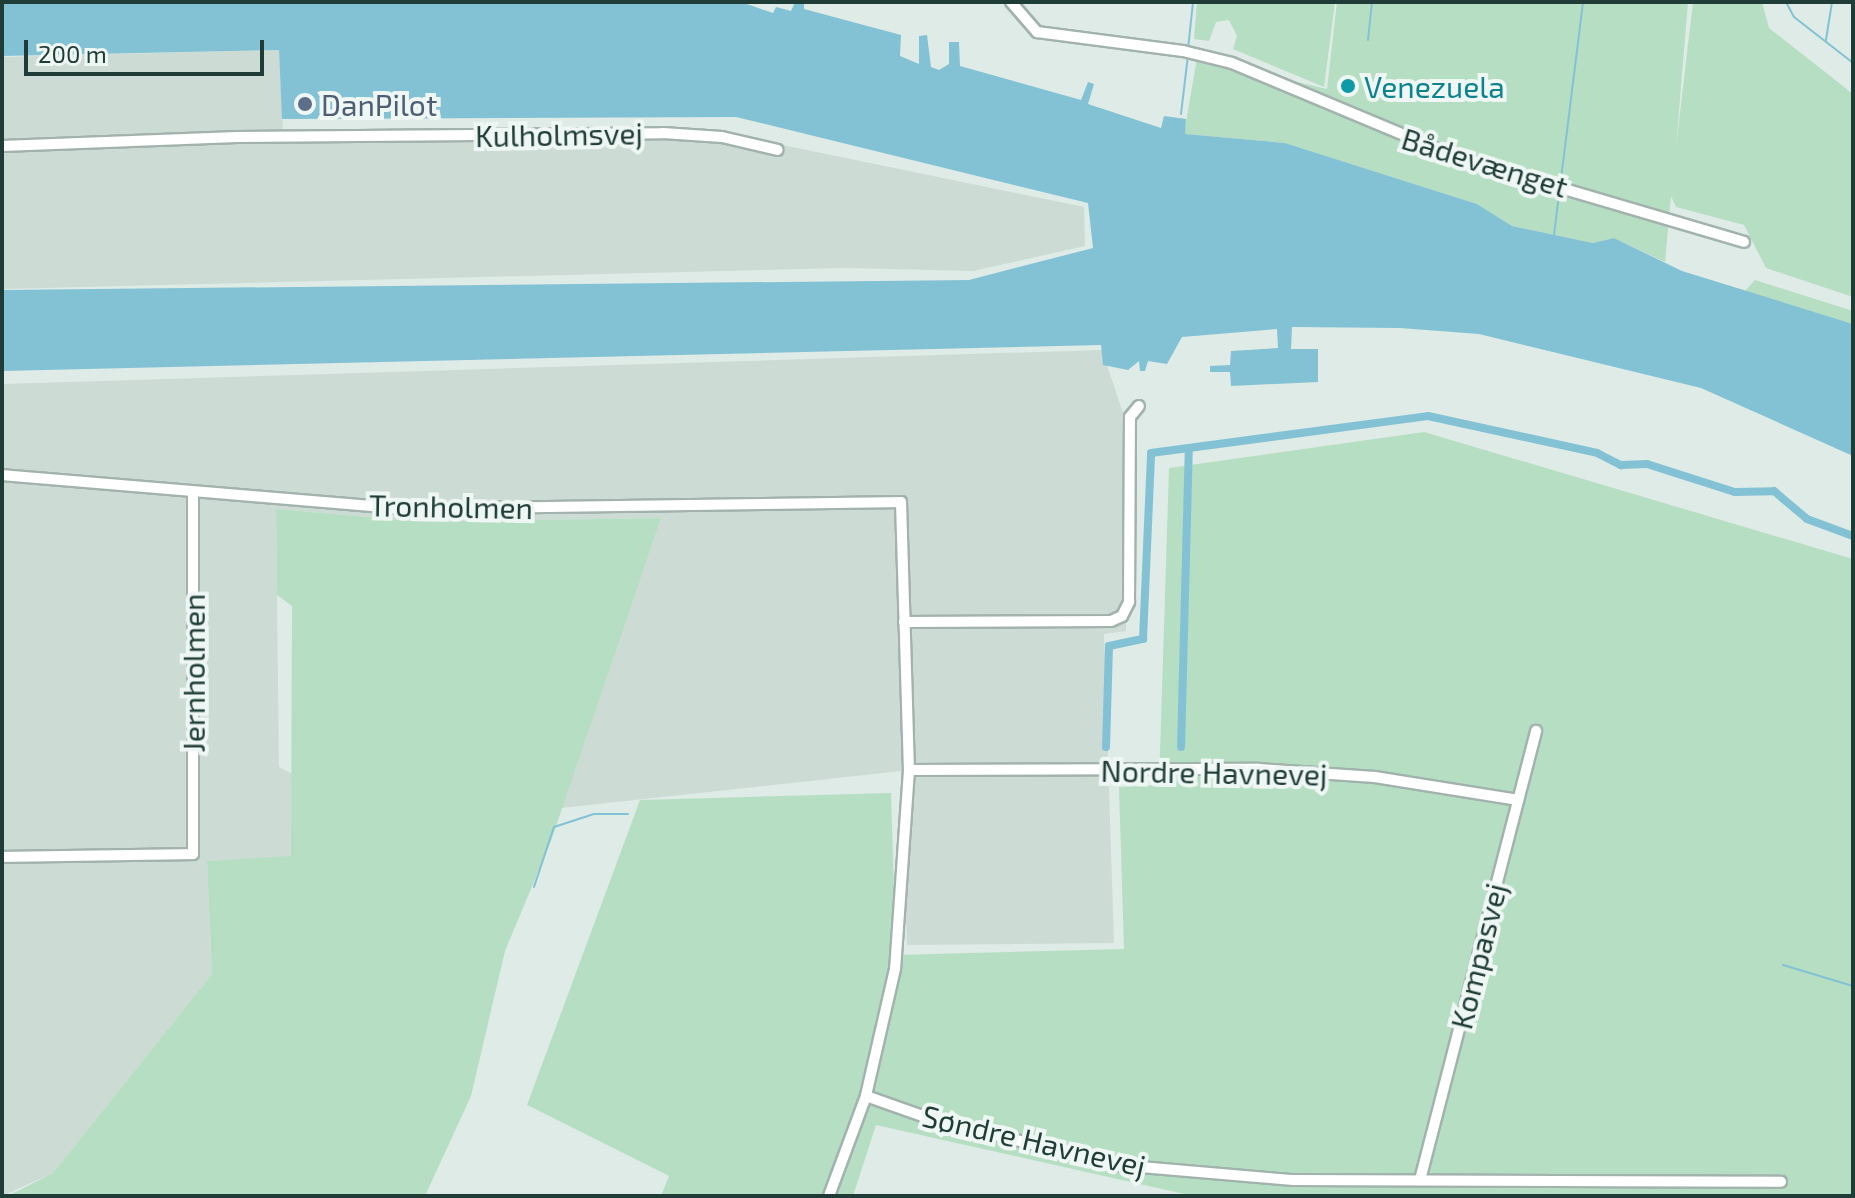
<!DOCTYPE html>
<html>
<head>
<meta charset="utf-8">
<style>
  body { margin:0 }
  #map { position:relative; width:1855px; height:1198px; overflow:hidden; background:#dfebe6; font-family:"Exo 2",sans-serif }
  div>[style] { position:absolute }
  .built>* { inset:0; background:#cddbd5 }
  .green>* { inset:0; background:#b6dec3 }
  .water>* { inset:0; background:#83c2d4 }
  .stream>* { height:2px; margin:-1px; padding:0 1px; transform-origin:1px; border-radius:1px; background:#83c2d4 }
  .canal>* { height:8px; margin:-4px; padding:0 4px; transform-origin:4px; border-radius:4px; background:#83c2d4 }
  .roads { filter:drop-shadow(2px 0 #a2b3ae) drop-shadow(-2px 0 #a2b3ae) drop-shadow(0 2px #a2b3ae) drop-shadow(0 -2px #a2b3ae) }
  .minor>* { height:10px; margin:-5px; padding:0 5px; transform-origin:5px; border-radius:5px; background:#fff }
  .dots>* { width:22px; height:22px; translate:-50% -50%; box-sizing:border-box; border:4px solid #eff7f4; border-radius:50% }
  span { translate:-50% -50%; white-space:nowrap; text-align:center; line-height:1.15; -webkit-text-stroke:8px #eff7f4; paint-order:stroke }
  .culture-label { font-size:30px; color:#0d838f }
  .left { translate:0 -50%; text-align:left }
  .service-label { font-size:30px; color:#4e5e75 }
  .street-label { font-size:30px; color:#1f3c36 }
  .frame { position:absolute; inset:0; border:4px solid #1f3c36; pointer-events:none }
  .scale { position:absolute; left:24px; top:40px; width:240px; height:36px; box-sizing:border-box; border:4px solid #1f3c36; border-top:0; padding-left:10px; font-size:24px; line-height:28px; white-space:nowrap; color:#1f3c36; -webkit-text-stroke:6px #eff7f4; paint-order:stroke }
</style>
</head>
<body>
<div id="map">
  <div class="built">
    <i style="clip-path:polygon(279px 50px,283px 131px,658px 127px,724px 133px,1084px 207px,1085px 246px,973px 271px,846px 268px,2px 289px,2px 57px)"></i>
    <i style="clip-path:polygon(1102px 350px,1126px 422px,1126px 631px,1104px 634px,1114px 943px,907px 945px,901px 771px,561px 808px,661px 518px,426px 522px,276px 509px,279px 767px,292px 774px,291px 857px,207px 861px,212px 974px,53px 1173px,2px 1196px,2px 384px)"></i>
  </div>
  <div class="green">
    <i style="clip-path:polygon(1197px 2px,1335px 2px,1324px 87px,1233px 49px,1237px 36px,1229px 20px,1216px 22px,1209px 41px,1194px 39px)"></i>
    <i style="clip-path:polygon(1337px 2px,1688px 2px,1676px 147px,1693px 2px,1762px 2px,1769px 28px,1853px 94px,1853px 297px,1766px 268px,1744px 225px,1676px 207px,1671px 196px,1665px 262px,1614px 238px,1593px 243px,1512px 226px,1477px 204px,1285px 143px,1184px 134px,1197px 58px,1327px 89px)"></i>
    <i style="clip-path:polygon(1755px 280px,1853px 311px,1853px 324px,1745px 291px)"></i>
    <i style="clip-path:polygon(1424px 432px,1853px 559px,1853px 1196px,1193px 1196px,876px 1125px,853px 1196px,661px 1196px,669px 1176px,527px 1105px,640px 800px,891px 793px,896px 955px,1124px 949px,1119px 787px,1159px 785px,1169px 468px)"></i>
    <i style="clip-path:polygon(276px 509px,426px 522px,661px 518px,551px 841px,505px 951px,471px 1096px,425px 1196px,8px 1196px,53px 1173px,212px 974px,207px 861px,291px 856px,292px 606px,277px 595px)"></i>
  </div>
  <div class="water">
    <i style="clip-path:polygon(2px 2px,741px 2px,773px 13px,776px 7px,791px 11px,795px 2px,804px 2px,804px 9px,901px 35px,900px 56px,919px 64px,919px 36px,927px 35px,931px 67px,939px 70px,949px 64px,949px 42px,959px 42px,960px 66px,1081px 100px,1088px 82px,1094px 84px,1088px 104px,1161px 128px,1164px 116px,1186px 119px,1185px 134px,1285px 143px,1477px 204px,1512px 226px,1593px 243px,1614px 238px,1682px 271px,1853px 324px,1853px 456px,1701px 388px,1479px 334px,1400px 328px,1292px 327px,1291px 349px,1318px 349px,1318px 382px,1231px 386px,1230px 372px,1210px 372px,1210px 366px,1230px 365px,1231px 351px,1278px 348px,1277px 329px,1182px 337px,1167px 364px,1148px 361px,1145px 371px,1140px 371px,1139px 361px,1128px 370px,1103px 365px,1101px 345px,2px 371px,2px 290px,969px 280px,1093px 248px,1088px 203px,736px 117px,282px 119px,279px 50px,2px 56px)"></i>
  </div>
  <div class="stream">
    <i style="left:1786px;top:2px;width:17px;rotate:62deg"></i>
    <i style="left:1794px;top:17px;width:75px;rotate:37.9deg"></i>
    <i style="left:1368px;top:40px;width:38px;rotate:-84deg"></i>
    <i style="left:1826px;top:40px;width:38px;rotate:-81deg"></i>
    <i style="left:1188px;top:49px;width:47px;rotate:-83.9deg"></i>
    <i style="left:1181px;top:114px;width:59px;rotate:-83.2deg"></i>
    <i style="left:1561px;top:179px;width:178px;rotate:-82.9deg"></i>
    <i style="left:1554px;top:235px;width:41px;rotate:-83deg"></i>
    <i style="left:534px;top:887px;width:63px;rotate:-71.6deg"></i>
    <i style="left:554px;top:827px;width:42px;rotate:-18deg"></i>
    <i style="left:594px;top:814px;width:34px"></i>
    <i style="left:1783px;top:965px;width:73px;rotate:16.7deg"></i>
  </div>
  <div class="canal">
    <i style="left:1106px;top:747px;width:101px;rotate:-88.3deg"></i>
    <i style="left:1109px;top:646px;width:35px;rotate:-12deg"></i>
    <i style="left:1143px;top:639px;width:186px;rotate:-87.5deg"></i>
    <i style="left:1151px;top:453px;width:279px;rotate:-7.6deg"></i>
    <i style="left:1428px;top:416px;width:173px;rotate:12.3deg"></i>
    <i style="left:1597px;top:453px;width:27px;rotate:27deg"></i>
    <i style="left:1621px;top:465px;width:26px;rotate:-2deg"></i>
    <i style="left:1647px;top:464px;width:92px;rotate:17.7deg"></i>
    <i style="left:1735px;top:492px;width:39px;rotate:-1deg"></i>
    <i style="left:1774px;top:491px;width:43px;rotate:40.3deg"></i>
    <i style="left:1807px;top:519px;width:49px;rotate:20.3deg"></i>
    <i style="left:1181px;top:747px;width:298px;rotate:-88.5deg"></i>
  </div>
  <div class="roads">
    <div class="minor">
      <i style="left:1011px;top:2px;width:40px;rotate:49deg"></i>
      <i style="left:1037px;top:32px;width:147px;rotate:7.4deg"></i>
      <i style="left:1183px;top:51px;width:50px;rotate:13.8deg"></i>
      <i style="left:1232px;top:63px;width:246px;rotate:22.7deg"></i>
      <i style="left:1459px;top:158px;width:297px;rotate:16.4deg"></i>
      <i style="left:2px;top:146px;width:235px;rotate:-2.2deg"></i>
      <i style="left:237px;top:137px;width:426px;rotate:-0.5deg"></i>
      <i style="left:663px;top:133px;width:59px;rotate:3.9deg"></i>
      <i style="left:722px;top:137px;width:57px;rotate:13.1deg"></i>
      <i style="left:2px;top:475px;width:408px;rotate:4.8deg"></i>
      <i style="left:409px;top:509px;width:492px;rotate:-0.8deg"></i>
      <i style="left:901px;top:502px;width:268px;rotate:88.3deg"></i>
      <i style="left:909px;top:770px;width:199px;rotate:94deg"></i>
      <i style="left:895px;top:969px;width:130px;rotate:102.9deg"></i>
      <i style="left:866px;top:1096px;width:107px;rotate:110.3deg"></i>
      <i style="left:904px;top:622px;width:207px;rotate:-0.3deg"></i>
      <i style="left:1111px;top:621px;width:12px;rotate:-24deg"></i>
      <i style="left:1122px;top:616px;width:16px;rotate:-63deg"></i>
      <i style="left:1129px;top:602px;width:185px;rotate:-89.7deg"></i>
      <i style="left:1130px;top:417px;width:14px;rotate:-51deg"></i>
      <i style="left:909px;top:770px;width:349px;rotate:-0.2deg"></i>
      <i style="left:1258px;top:769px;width:117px;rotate:3.9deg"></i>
      <i style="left:1375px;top:777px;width:145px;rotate:9.1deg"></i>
      <i style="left:2px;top:857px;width:191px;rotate:-0.9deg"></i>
      <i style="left:193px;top:854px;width:363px;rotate:-90deg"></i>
      <i style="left:866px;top:1096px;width:66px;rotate:19.5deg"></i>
      <i style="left:928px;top:1118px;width:195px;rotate:14deg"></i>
      <i style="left:1117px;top:1165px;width:177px;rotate:4.9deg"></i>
      <i style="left:1293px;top:1180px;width:488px;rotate:0.2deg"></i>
      <i style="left:1420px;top:1180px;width:464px;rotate:-75.5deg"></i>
    </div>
  </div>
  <div class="dots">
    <i style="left:1348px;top:86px;background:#0f9aa8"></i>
    <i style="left:305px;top:104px;background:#5c6f8a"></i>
  </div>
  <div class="culture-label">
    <span class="left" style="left:1364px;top:86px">Venezuela</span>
  </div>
  <div class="service-label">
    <span class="left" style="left:321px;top:104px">DanPilot</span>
  </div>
  <div class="street-label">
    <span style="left:559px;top:134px;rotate:-1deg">Kulholmsvej</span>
    <span style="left:1485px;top:162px;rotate:17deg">Bådevænget</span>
    <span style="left:451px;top:506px;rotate:1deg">Tronholmen</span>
    <span style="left:193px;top:673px;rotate:-90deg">Jernholmen</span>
    <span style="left:1214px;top:772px;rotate:1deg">Nordre Havnevej</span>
    <span style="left:1478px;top:956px;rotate:-76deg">Kompasvej</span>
    <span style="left:1034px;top:1140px;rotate:13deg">Søndre Havnevej</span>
  </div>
  <div class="frame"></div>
  <div class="scale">200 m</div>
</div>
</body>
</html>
